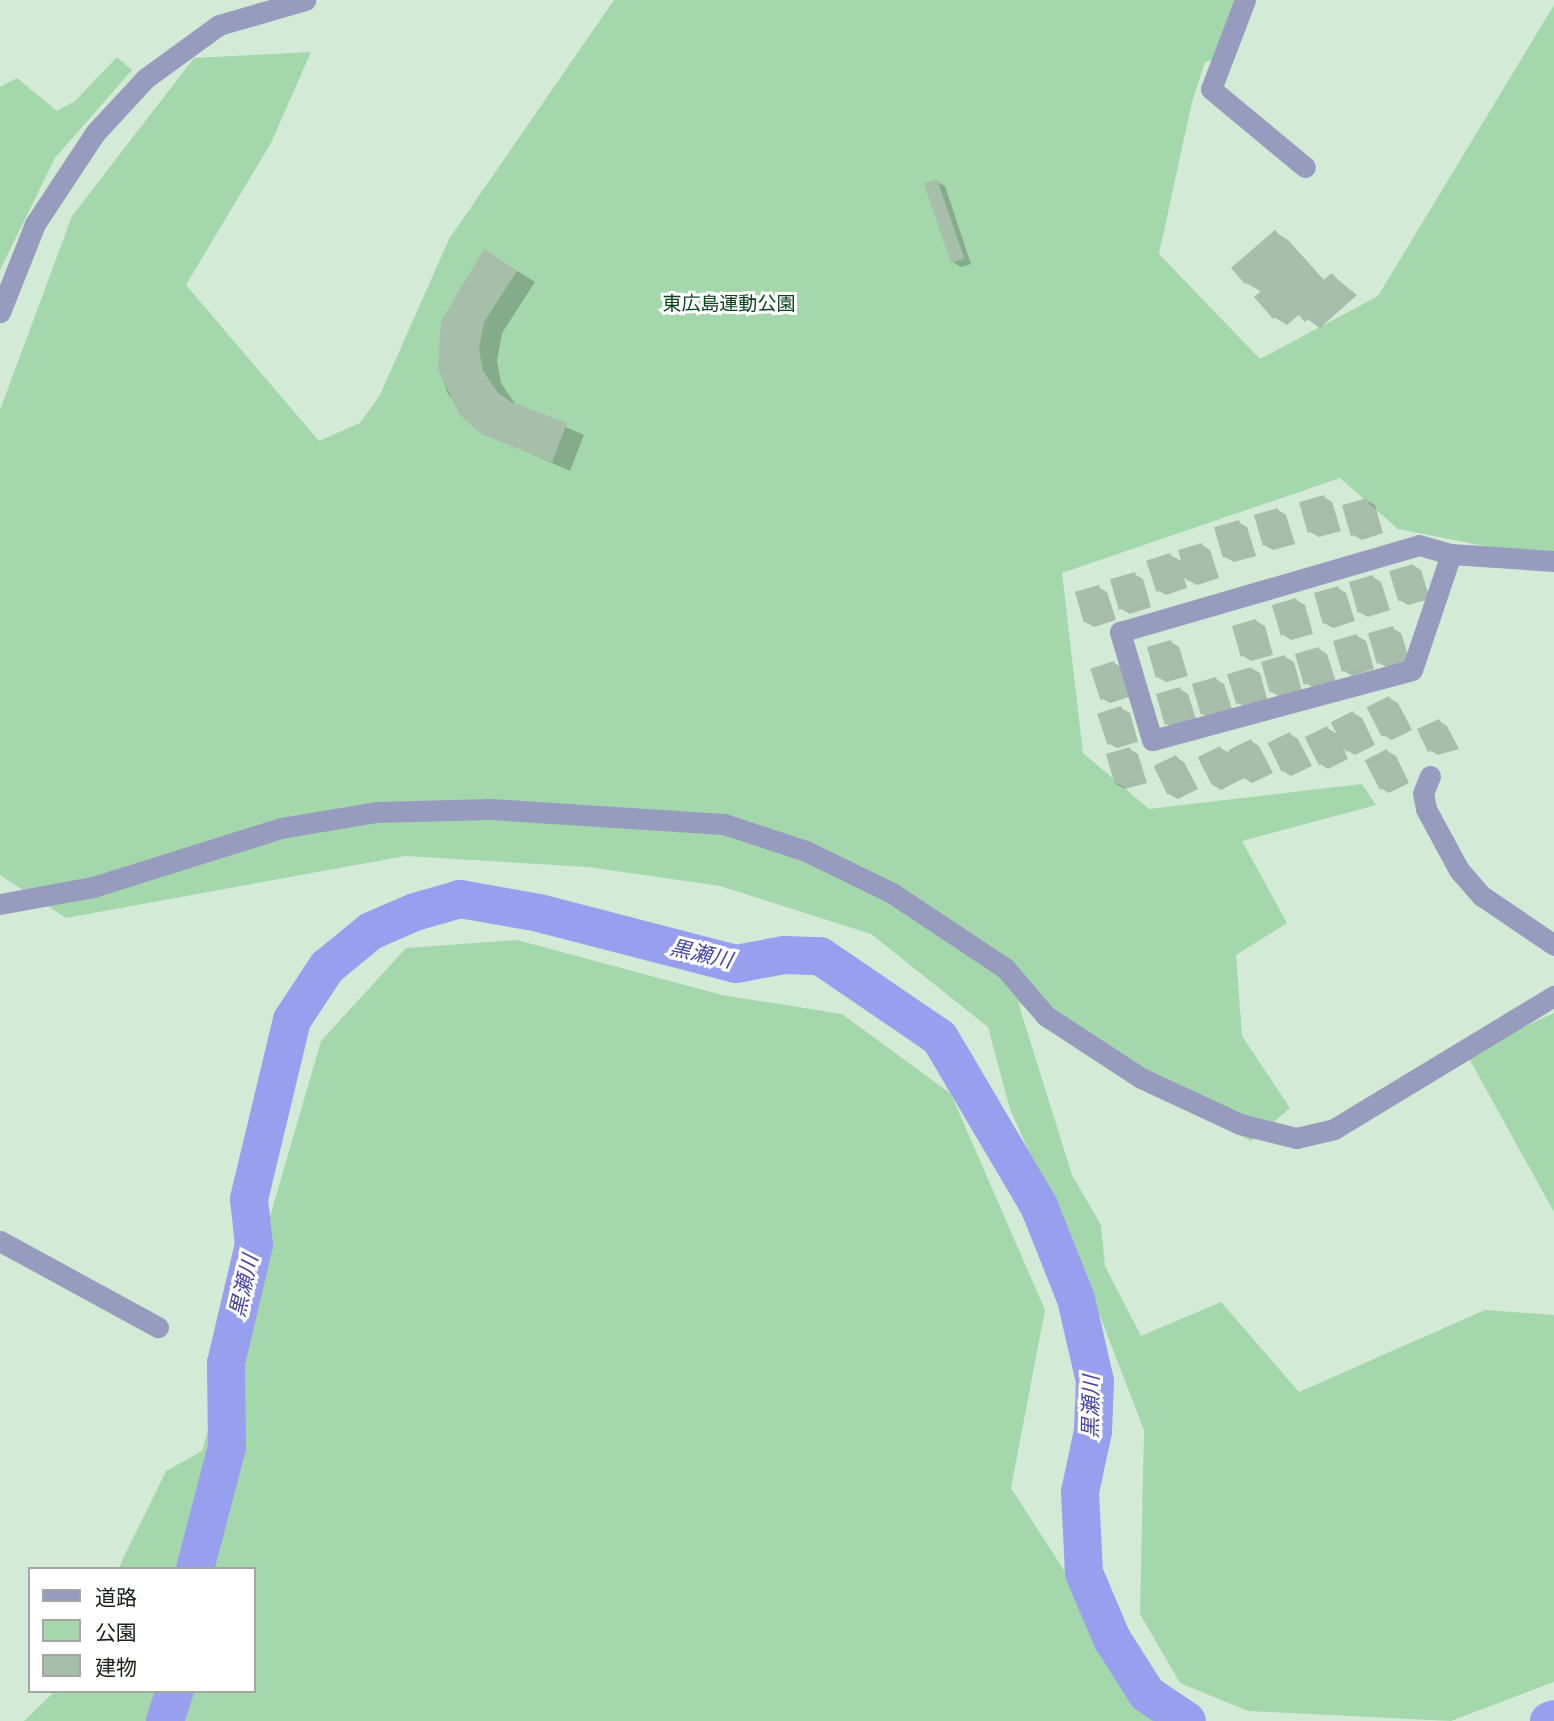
<!DOCTYPE html>
<html>
<head>
<meta charset="utf-8">
<style>
  body { margin:0 }
  #map { position:relative; width:1554px; height:1721px; overflow:hidden; background:#d3ebd6; font-family:"PT Sans","Noto Sans JP",sans-serif }
  div>[style] { position:absolute }
  .green>* { inset:0; background:#a5d7ad }
  .shadow>* { inset:0; background:#0003 }
  .river>* { height:38px; margin:-19px; padding:0 19px; transform-origin:19px; border-radius:19px; background:#989fef }
  .building>* { inset:0; background:#a7beaa; transform-origin:0 0 }
  .minor>* { height:21px; margin:-10.5px; padding:0 10.5px; transform-origin:10.5px; border-radius:10.5px; background:#979cbf }
  span { translate:-50% -50%; white-space:nowrap; text-align:center; line-height:1.15; -webkit-text-stroke:6px #fff; paint-order:stroke }
  .park-label { font-size:19px; color:#09431c }
  .water-label { font-size:21px; color:#4544a0; font-style:italic }
  .legend { position:absolute; left:28px; top:1567px; width:228px; height:126px; box-sizing:border-box; background:#fff; border:2px solid #a3a6a3; margin:0; padding:9px 12px; list-style:none; font-size:21px; color:#19211a }
  .legend li { display:flex; align-items:center; gap:14px; height:35px }
  .legend b { width:35px; border:2px solid #a3a6a3 }
</style>
</head>
<body>
<div id="map">
  <div class="green">
    <i style="clip-path:polygon(614px 0,1237px 0,1216px 59px,1205px 62px,1192px 102px,1159px 254px,1260px 359px,1378px 296px,1554px 5px,1554px 553px,1515px 552px,1398px 529px,1340px 478px,1062px 573px,1083px 753px,1149px 809px,1362px 784px,1376px 805px,1242px 841px,1287px 923px,1236px 955px,1242px 1036px,1290px 1108px,1251px 1141px,1092px 1059px,1018px 1002px,1072px 1175px,1101px 1225px,1105px 1266px,1141px 1336px,1221px 1302px,1299px 1392px,1485px 1310px,1554px 1315px,1554px 1682px,1451px 1721px,1248px 1711px,1180px 1683px,1140px 1614px,1144px 1430px,1088px 1285px,1010px 1109px,988px 1027px,871px 934px,720px 886px,588px 867px,405px 856px,66px 918px,0 875px,0 410px,72px 216px,194px 58px,311px 52px,271px 143px,186px 285px,319px 441px,360px 423px,380px 395px,449px 239px)"></i>
    <i style="clip-path:polygon(117px 57px,132px 70px,55px 158px,0 270px,0 87px,17px 78px,57px 111px,75px 101px)"></i>
    <i style="clip-path:polygon(517px 940px,722px 995px,842px 1014px,951px 1094px,1045px 1310px,1011px 1488px,1161px 1721px,24px 1721px,55px 1691px,254px 1691px,254px 1569px,118px 1569px,166px 1471px,202px 1451px,321px 1041px,406px 948px)"></i>
    <i style="clip-path:polygon(1554px 1013px,1554px 1212px,1466px 1053px)"></i>
  </div>
  <div class="shadow">
    <i style="clip-path:polygon(936px 181px,945px 186px,971px 264px,961px 267px,953px 262px)"></i>
    <i style="clip-path:polygon(1275px 232px,1288px 240px,1325px 281px,1332px 275px,1357px 295px,1320px 328px,1300px 314px,1287px 325px,1274px 317px,1262px 292px,1246px 283px)"></i>
    <i style="clip-path:polygon(485px 251px,535px 282px,502px 333px,497px 361px,501px 383px,516px 405px,584px 435px,570px 471px,482px 432px,461px 413px,447px 392px,440px 369px)"></i>
    <i style="clip-path:polygon(1324px 497px,1332px 502px,1341px 531px,1319px 537px,1310px 532px)"></i>
    <i style="clip-path:polygon(1366px 500px,1375px 505px,1383px 533px,1362px 540px,1353px 535px)"></i>
    <i style="clip-path:polygon(1278px 510px,1286px 515px,1295px 544px,1273px 550px,1264px 545px)"></i>
    <i style="clip-path:polygon(1238px 522px,1247px 527px,1256px 556px,1234px 562px,1225px 557px)"></i>
    <i style="clip-path:polygon(1202px 545px,1210px 550px,1219px 578px,1197px 585px,1184px 578px,1187px 588px,1166px 595px,1157px 590px,1170px 555px,1183px 562px)"></i>
    <i style="clip-path:polygon(1413px 565px,1421px 570px,1430px 599px,1408px 605px,1399px 600px)"></i>
    <i style="clip-path:polygon(1134px 574px,1143px 579px,1151px 607px,1130px 614px,1121px 609px)"></i>
    <i style="clip-path:polygon(1373px 577px,1381px 582px,1390px 610px,1368px 617px,1359px 612px)"></i>
    <i style="clip-path:polygon(1098px 587px,1107px 592px,1116px 620px,1094px 627px,1085px 622px)"></i>
    <i style="clip-path:polygon(1338px 588px,1346px 593px,1355px 621px,1333px 628px,1324px 623px)"></i>
    <i style="clip-path:polygon(1296px 600px,1305px 605px,1313px 634px,1291px 640px,1283px 635px)"></i>
    <i style="clip-path:polygon(1256px 621px,1265px 626px,1273px 655px,1251px 661px,1243px 656px)"></i>
    <i style="clip-path:polygon(1392px 628px,1401px 633px,1410px 661px,1388px 668px,1379px 663px)"></i>
    <i style="clip-path:polygon(1357px 636px,1366px 641px,1374px 669px,1352px 676px,1344px 671px)"></i>
    <i style="clip-path:polygon(1171px 642px,1179px 647px,1188px 676px,1166px 682px,1157px 677px)"></i>
    <i style="clip-path:polygon(1319px 649px,1327px 654px,1336px 682px,1314px 688px,1305px 683px)"></i>
    <i style="clip-path:polygon(1285px 657px,1294px 662px,1302px 691px,1280px 697px,1272px 692px)"></i>
    <i style="clip-path:polygon(1114px 663px,1123px 668px,1132px 696px,1110px 703px,1101px 698px)"></i>
    <i style="clip-path:polygon(1251px 668px,1260px 673px,1268px 702px,1246px 708px,1238px 703px)"></i>
    <i style="clip-path:polygon(1216px 679px,1224px 684px,1233px 712px,1211px 719px,1202px 714px)"></i>
    <i style="clip-path:polygon(1180px 689px,1188px 694px,1197px 722px,1175px 729px,1166px 724px)"></i>
    <i style="clip-path:polygon(1389px 698px,1398px 703px,1412px 730px,1392px 740px,1383px 735px)"></i>
    <i style="clip-path:polygon(1121px 708px,1130px 713px,1138px 742px,1117px 748px,1108px 743px)"></i>
    <i style="clip-path:polygon(1353px 713px,1362px 718px,1375px 745px,1355px 755px,1343px 748px,1348px 759px,1328px 769px,1320px 764px,1327px 728px,1339px 735px)"></i>
    <i style="clip-path:polygon(1439px 721px,1447px 726px,1459px 749px,1438px 755px,1429px 750px)"></i>
    <i style="clip-path:polygon(1290px 734px,1298px 739px,1312px 766px,1291px 776px,1283px 771px)"></i>
    <i style="clip-path:polygon(1251px 741px,1259px 746px,1273px 773px,1252px 783px,1244px 778px,1221px 790px,1213px 785px,1220px 748px,1228px 752px)"></i>
    <i style="clip-path:polygon(1130px 749px,1138px 754px,1147px 783px,1125px 789px,1116px 784px)"></i>
    <i style="clip-path:polygon(1387px 751px,1396px 756px,1409px 783px,1389px 793px,1380px 788px)"></i>
    <i style="clip-path:polygon(1176px 757px,1184px 762px,1198px 789px,1178px 799px,1169px 794px)"></i>
  </div>
  <div class="river">
    <i style="left:195px;top:1569px;width:126px;rotate:-75.3deg"></i>
    <i style="left:227px;top:1447px;width:84px;rotate:-90.7deg"></i>
    <i style="left:226px;top:1363px;width:121px;rotate:-76.7deg"></i>
    <i style="left:254px;top:1245px;width:46px;rotate:-96.2deg"></i>
    <i style="left:249px;top:1199px;width:184px;rotate:-76.5deg"></i>
    <i style="left:292px;top:1020px;width:64px;rotate:-56.6deg"></i>
    <i style="left:327px;top:967px;width:57px;rotate:-39.3deg"></i>
    <i style="left:371px;top:931px;width:48px;rotate:-23.4deg"></i>
    <i style="left:415px;top:912px;width:47px;rotate:-16.1deg"></i>
    <i style="left:460px;top:899px;width:80px;rotate:10deg"></i>
    <i style="left:539px;top:913px;width:203px;rotate:14.5deg"></i>
    <i style="left:736px;top:964px;width:49px;rotate:-10.6deg"></i>
    <i style="left:784px;top:955px;width:36px;rotate:2deg"></i>
    <i style="left:820px;top:956px;width:145px;rotate:34.3deg"></i>
    <i style="left:940px;top:1038px;width:195px;rotate:59.5deg"></i>
    <i style="left:1039px;top:1206px;width:100px;rotate:68.3deg"></i>
    <i style="left:1076px;top:1299px;width:84px;rotate:77deg"></i>
    <i style="left:1095px;top:1381px;width:50px;rotate:92.3deg"></i>
    <i style="left:1093px;top:1431px;width:62px;rotate:102deg"></i>
    <i style="left:1080px;top:1492px;width:81px;rotate:87.2deg"></i>
    <i style="left:1084px;top:1573px;width:72px;rotate:67deg"></i>
    <i style="left:1112px;top:1639px;width:65px;rotate:57.5deg"></i>
    <i style="left:1147px;top:1694px;width:48px;rotate:34deg"></i>
    <i style="left:165px;top:1721px;width:32px;rotate:-72deg"></i>
    <i style="left:1549px;top:1721px;width:5px;rotate:-22deg"></i>
  </div>
  <div class="building">
    <i style="left:937px;top:179px;width:84px;height:14px;rotate:71deg"></i>
    <i style="clip-path:polygon(1275px 230px,1321px 282px,1332px 273px,1344px 287px,1305px 322px,1289px 304px,1273px 319px,1254px 297px,1273px 280px,1263px 268px,1245px 284px,1231px 268px)"></i>
    <i style="clip-path:polygon(484px 249px,517px 271px,484px 322px,479px 349px,483px 371px,498px 393px,511px 402px,567px 423px,552px 462px,481px 434px,459px 414px,438px 369px,441px 321px)"></i>
    <i style="left:1324px;top:495px;width:32px;height:26px;rotate:74deg"></i>
    <i style="left:1367px;top:498px;width:32px;height:26px;rotate:74deg"></i>
    <i style="left:1278px;top:508px;width:32px;height:25px;rotate:74deg"></i>
    <i style="left:1239px;top:520px;width:32px;height:26px;rotate:74deg"></i>
    <i style="left:1202px;top:543px;width:32px;height:25px;rotate:74deg"></i>
    <i style="left:1170px;top:553px;width:33px;height:25px;rotate:72deg"></i>
    <i style="left:1413px;top:564px;width:31px;height:25px;rotate:73deg"></i>
    <i style="left:1135px;top:572px;width:32px;height:26px;rotate:74deg"></i>
    <i style="left:1373px;top:575px;width:32px;height:25px;rotate:74deg"></i>
    <i style="left:1099px;top:585px;width:32px;height:25px;rotate:74deg"></i>
    <i style="left:1338px;top:586px;width:32px;height:25px;rotate:74deg"></i>
    <i style="left:1296px;top:598px;width:32px;height:25px;rotate:74deg"></i>
    <i style="left:1256px;top:619px;width:32px;height:25px;rotate:74deg"></i>
    <i style="left:1393px;top:626px;width:32px;height:26px;rotate:74deg"></i>
    <i style="left:1357px;top:634px;width:32px;height:25px;rotate:74deg"></i>
    <i style="left:1171px;top:640px;width:32px;height:25px;rotate:74deg"></i>
    <i style="left:1319px;top:647px;width:32px;height:25px;rotate:74deg"></i>
    <i style="left:1285px;top:655px;width:32px;height:25px;rotate:74deg"></i>
    <i style="left:1114px;top:661px;width:33px;height:25px;rotate:72deg"></i>
    <i style="left:1251px;top:667px;width:31px;height:25px;rotate:73deg"></i>
    <i style="left:1216px;top:677px;width:32px;height:25px;rotate:74deg"></i>
    <i style="left:1180px;top:687px;width:32px;height:25px;rotate:74deg"></i>
    <i style="left:1389px;top:696px;width:33px;height:25px;rotate:63deg"></i>
    <i style="left:1121px;top:706px;width:33px;height:25px;rotate:72deg"></i>
    <i style="left:1353px;top:711px;width:33px;height:25px;rotate:63deg"></i>
    <i style="clip-path:polygon(1439px 719px,1452px 744px,1428px 752px,1417px 729px)"></i>
    <i style="left:1327px;top:726px;width:31px;height:25px;rotate:63deg"></i>
    <i style="left:1290px;top:732px;width:32px;height:25px;rotate:64deg"></i>
    <i style="left:1251px;top:739px;width:32px;height:25px;rotate:64deg"></i>
    <i style="left:1220px;top:746px;width:31px;height:25px;rotate:63deg"></i>
    <i style="left:1130px;top:747px;width:32px;height:25px;rotate:74deg"></i>
    <i style="left:1387px;top:749px;width:33px;height:25px;rotate:63deg"></i>
    <i style="left:1176px;top:755px;width:32px;height:25px;rotate:64deg"></i>
  </div>
  <div class="minor">
    <i style="left:1245px;top:0;width:95px;rotate:110.9deg"></i>
    <i style="left:1211px;top:89px;width:122px;rotate:39.7deg"></i>
    <i style="left:0;top:312px;width:95px;rotate:-68.3deg"></i>
    <i style="left:35px;top:224px;width:109px;rotate:-56.6deg"></i>
    <i style="left:95px;top:133px;width:75px;rotate:-47.2deg"></i>
    <i style="left:146px;top:78px;width:90px;rotate:-36deg"></i>
    <i style="left:219px;top:25px;width:90px;rotate:-16.2deg"></i>
    <i style="left:1419px;top:545px;width:33px;rotate:16deg"></i>
    <i style="left:1451px;top:554px;width:122px;rotate:108.6deg"></i>
    <i style="left:1412px;top:670px;width:269px;rotate:164.9deg"></i>
    <i style="left:1152px;top:740px;width:113px;rotate:-106.5deg"></i>
    <i style="left:1120px;top:632px;width:311px;rotate:-16.2deg"></i>
    <i style="left:1451px;top:554px;width:103px;rotate:3.9deg"></i>
    <i style="left:1430px;top:776px;width:18px;rotate:112deg"></i>
    <i style="left:1423px;top:793px;width:16px;rotate:79deg"></i>
    <i style="left:1426px;top:809px;width:69px;rotate:61.6deg"></i>
    <i style="left:1459px;top:870px;width:35px;rotate:49deg"></i>
    <i style="left:1482px;top:896px;width:87px;rotate:34.2deg"></i>
    <i style="left:0;top:904px;width:95px;rotate:-10.4deg"></i>
    <i style="left:93px;top:887px;width:197px;rotate:-17.4deg"></i>
    <i style="left:281px;top:828px;width:97px;rotate:-9.5deg"></i>
    <i style="left:377px;top:812px;width:113px;rotate:-1.5deg"></i>
    <i style="left:490px;top:809px;width:234px;rotate:3.7deg"></i>
    <i style="left:724px;top:824px;width:86px;rotate:18.2deg"></i>
    <i style="left:806px;top:851px;width:96px;rotate:26deg"></i>
    <i style="left:892px;top:893px;width:136px;rotate:33.6deg"></i>
    <i style="left:1005px;top:968px;width:63px;rotate:49.5deg"></i>
    <i style="left:1046px;top:1016px;width:113px;rotate:33.1deg"></i>
    <i style="left:1141px;top:1078px;width:109px;rotate:24.9deg"></i>
    <i style="left:1240px;top:1124px;width:58px;rotate:14deg"></i>
    <i style="left:1296px;top:1138px;width:39px;rotate:-13deg"></i>
    <i style="left:1334px;top:1129px;width:257px;rotate:-31.2deg"></i>
    <i style="left:0;top:1241px;width:180px;rotate:28.6deg"></i>
  </div>
  <div class="park-label">
    <span style="left:729px;top:304px">東広島運動公園</span>
  </div>
  <div class="water-label">
    <span style="left:701px;top:954px;rotate:13deg">黒瀬川</span>
    <span style="left:244px;top:1286px;rotate:-77deg">黒瀬川</span>
    <span style="left:1091px;top:1407px;rotate:-89deg">黒瀬川</span>
  </div>
  <ul class="legend">
  <li><b style="height:9px;background:#979cbf"></b>道路</li>
  <li><b style="height:19px;background:#a5d7ad"></b>公園</li>
  <li><b style="height:19px;background:#a7beaa"></b>建物</li>
  </ul>
</div>
</body>
</html>
